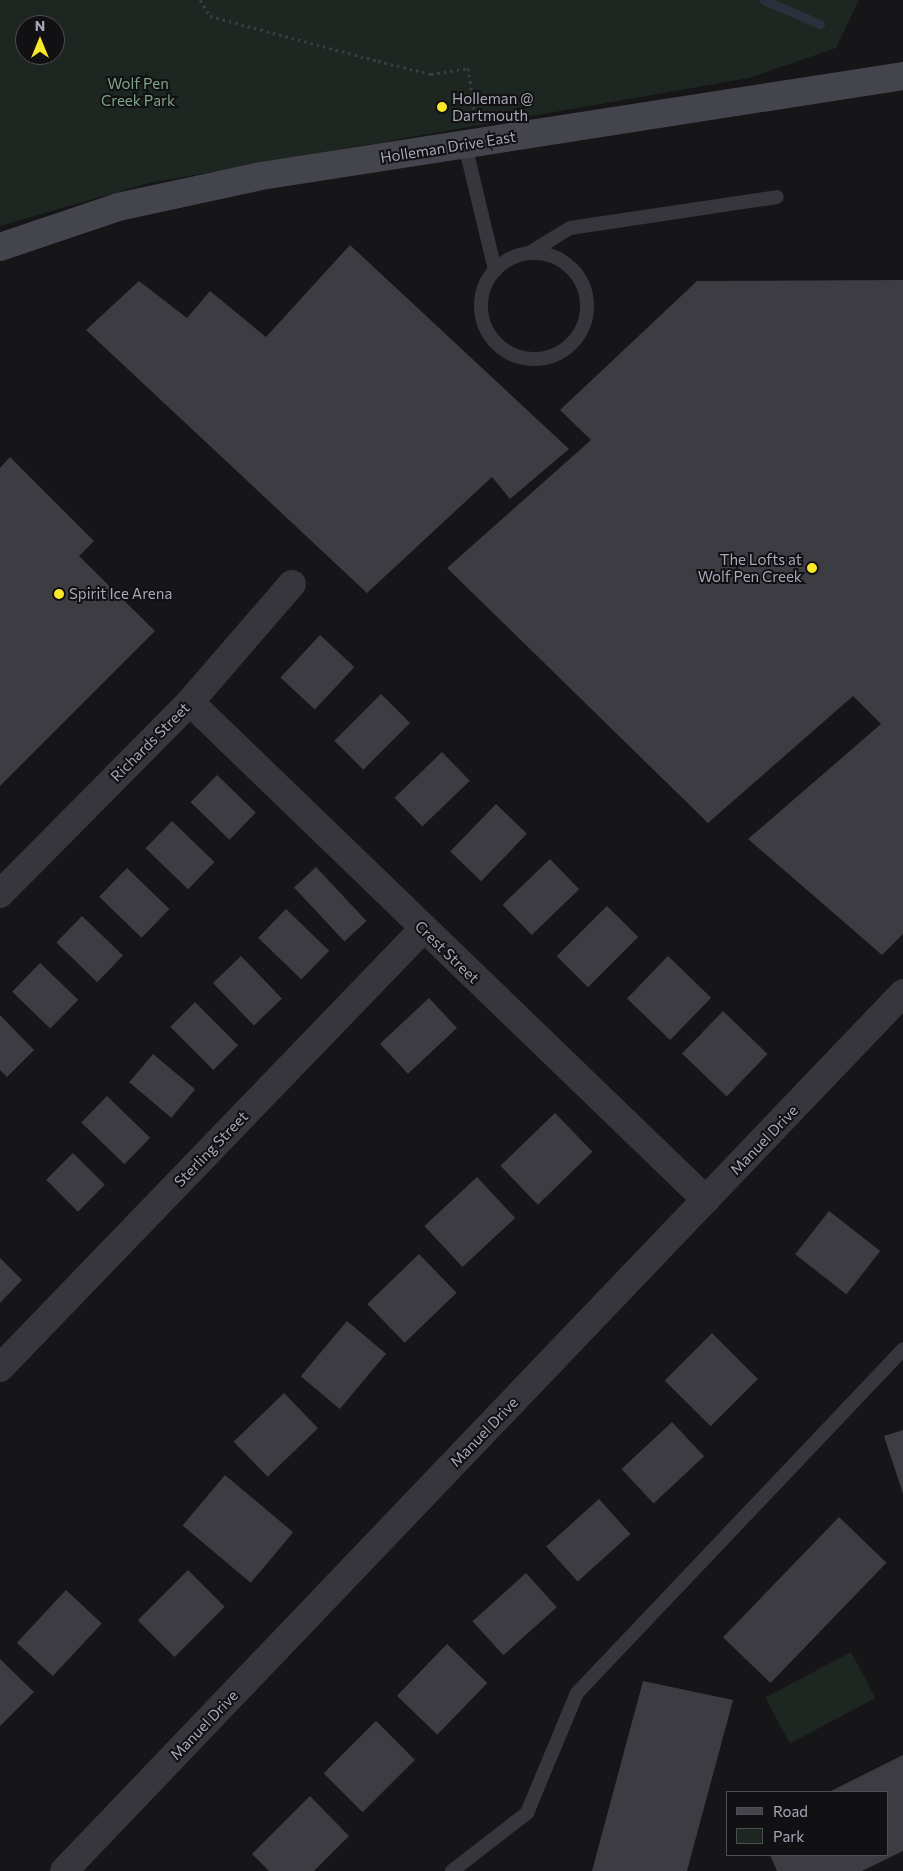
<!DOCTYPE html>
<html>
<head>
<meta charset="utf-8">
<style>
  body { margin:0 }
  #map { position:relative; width:903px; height:1871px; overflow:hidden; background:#161518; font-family:Commissioner,sans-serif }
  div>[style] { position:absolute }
  .green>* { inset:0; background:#1d2620; transform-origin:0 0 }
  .stream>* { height:9px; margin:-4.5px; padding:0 4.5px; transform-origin:4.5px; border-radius:4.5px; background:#2b303c }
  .building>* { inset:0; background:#3d3c42; transform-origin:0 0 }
  .path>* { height:3px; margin-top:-1.5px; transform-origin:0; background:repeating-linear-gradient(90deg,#3c3c44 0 2.5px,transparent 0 6.5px) }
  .lane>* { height:14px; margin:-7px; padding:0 7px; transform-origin:7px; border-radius:7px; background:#37363d }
  .lane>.ring { margin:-7px; padding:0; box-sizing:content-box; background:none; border:14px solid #37363d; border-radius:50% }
  .street>* { height:28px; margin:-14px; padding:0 14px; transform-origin:14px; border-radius:14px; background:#37363d }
  .secondary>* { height:28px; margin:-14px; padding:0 14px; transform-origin:14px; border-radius:14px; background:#44444d }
  .dots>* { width:14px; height:14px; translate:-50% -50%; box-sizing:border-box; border:2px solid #111012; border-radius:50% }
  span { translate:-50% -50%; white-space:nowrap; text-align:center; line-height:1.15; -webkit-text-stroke:4px #111012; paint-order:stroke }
  .park-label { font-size:15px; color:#7da489 }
  .poi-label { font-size:15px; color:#a7a8b8 }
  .left { translate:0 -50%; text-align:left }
  .right { translate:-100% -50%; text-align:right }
  .street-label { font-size:15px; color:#a7a8b8 }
  .legend { position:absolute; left:726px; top:1791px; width:162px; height:65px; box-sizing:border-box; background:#111012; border:1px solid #4d4d54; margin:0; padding:6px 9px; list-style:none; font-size:15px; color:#a7a8b8 }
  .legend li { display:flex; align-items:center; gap:10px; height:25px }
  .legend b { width:25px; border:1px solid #4d4d54 }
  .north { position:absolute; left:15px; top:15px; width:50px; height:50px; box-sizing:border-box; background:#111012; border:1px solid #4d4d54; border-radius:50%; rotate:0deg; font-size:14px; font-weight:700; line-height:20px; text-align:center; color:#a7a8b8 }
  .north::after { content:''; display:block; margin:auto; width:18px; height:22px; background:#f9e72c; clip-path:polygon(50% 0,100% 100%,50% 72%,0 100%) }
</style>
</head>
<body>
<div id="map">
  <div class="green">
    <i style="clip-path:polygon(evenodd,0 0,859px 0,836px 48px,749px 78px,149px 183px,0 226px,0 0,25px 25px,55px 25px,55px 55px,25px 55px,25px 25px)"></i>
    <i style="left:851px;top:1652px;width:52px;height:97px;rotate:62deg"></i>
  </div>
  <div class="stream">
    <i style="left:764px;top:0;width:61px;rotate:23.2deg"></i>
  </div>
  <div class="building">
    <i style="clip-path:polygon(350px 245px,569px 449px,510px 499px,492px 477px,367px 593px,86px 330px,139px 281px,187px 318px,210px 291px,266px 337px)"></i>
    <i style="clip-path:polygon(903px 280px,903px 934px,882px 955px,748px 839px,881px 724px,853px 696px,708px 823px,447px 568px,591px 440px,560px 410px,697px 281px)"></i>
    <i style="clip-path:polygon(10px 457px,94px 541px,79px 556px,155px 631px,0 786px,0 468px)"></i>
    <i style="left:320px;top:635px;width:47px;height:58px;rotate:43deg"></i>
    <i style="left:381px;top:694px;width:41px;height:66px;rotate:45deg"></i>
    <i style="left:442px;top:752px;width:40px;height:66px;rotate:46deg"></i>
    <i style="left:217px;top:775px;width:54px;height:38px;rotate:44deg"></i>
    <i style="left:496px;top:804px;width:43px;height:66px;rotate:44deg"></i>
    <i style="left:172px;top:821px;width:59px;height:38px;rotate:44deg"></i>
    <i style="left:550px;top:859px;width:42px;height:66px;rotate:46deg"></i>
    <i style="left:316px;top:867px;width:74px;height:30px;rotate:47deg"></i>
    <i style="left:127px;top:868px;width:59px;height:40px;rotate:44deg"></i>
    <i style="left:607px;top:906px;width:44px;height:71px;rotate:45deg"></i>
    <i style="left:286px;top:909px;width:60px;height:40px;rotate:44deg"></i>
    <i style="left:82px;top:916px;width:57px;height:37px;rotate:44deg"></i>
    <i style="left:241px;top:956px;width:59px;height:39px;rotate:46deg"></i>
    <i style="left:668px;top:956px;width:60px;height:59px;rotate:44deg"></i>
    <i style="left:40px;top:963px;width:53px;height:40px;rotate:44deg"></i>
    <i style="left:429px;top:998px;width:41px;height:67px;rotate:47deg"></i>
    <i style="left:195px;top:1002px;width:61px;height:35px;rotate:45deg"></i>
    <i style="left:723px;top:1011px;width:62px;height:59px;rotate:44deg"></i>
    <i style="clip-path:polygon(0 1015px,34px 1050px,7px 1077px,0 1070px)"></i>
    <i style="left:153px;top:1054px;width:55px;height:37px;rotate:40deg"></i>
    <i style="left:107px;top:1096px;width:60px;height:37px;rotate:44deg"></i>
    <i style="left:555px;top:1113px;width:54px;height:76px;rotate:46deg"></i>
    <i style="left:73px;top:1153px;width:45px;height:38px;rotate:45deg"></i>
    <i style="left:477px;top:1177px;width:56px;height:72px;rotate:47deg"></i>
    <i style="left:829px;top:1211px;width:65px;height:55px;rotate:38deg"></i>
    <i style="left:419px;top:1254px;width:54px;height:72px;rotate:46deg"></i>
    <i style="clip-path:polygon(0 1258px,22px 1280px,0 1303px)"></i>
    <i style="left:347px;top:1321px;width:51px;height:72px;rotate:40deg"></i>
    <i style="left:712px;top:1333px;width:65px;height:67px;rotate:45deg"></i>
    <i style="left:284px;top:1393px;width:49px;height:70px;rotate:46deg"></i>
    <i style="left:672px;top:1422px;width:47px;height:69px;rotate:47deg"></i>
    <i style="clip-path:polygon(903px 1430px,903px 1494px,884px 1436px)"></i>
    <i style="left:225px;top:1475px;width:89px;height:66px;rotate:40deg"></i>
    <i style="left:599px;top:1499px;width:47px;height:71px;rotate:48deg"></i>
    <i style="left:839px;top:1517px;width:66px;height:167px;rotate:44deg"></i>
    <i style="left:188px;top:1570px;width:52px;height:71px;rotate:45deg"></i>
    <i style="left:526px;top:1573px;width:46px;height:72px;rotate:48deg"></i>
    <i style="left:66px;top:1590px;width:49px;height:72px;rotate:43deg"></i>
    <i style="left:447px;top:1644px;width:56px;height:72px;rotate:44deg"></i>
    <i style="clip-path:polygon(0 1659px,34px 1692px,0 1726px)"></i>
    <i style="clip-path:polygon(643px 1681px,733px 1700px,687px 1871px,592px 1871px)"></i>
    <i style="left:376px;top:1721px;width:55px;height:74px;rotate:45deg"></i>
    <i style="clip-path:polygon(903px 1755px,903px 1851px,862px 1871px,777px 1871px,770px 1855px,887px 1855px,887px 1792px,829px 1792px)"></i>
    <i style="clip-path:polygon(310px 1796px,349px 1836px,314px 1871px,269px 1871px,252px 1854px)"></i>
  </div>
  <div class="path">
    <i style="left:200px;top:0;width:19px;rotate:58deg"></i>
    <i style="left:210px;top:16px;width:174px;rotate:15deg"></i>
    <i style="left:378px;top:61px;width:55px;rotate:13.8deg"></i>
    <i style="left:431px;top:74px;width:37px;rotate:-9deg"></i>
    <i style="left:468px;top:68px;width:47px;rotate:81.3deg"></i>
  </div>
  <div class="lane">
    <i style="left:465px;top:145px;width:129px;rotate:76.5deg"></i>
    <i style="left:531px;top:252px;width:46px;rotate:-31.6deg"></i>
    <i style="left:570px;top:228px;width:209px;rotate:-8.5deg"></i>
    <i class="ring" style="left:481px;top:253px;width:92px;height:92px"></i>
    <i style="left:452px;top:1871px;width:95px;rotate:-37.7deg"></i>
    <i style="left:527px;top:1813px;width:130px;rotate:-67.4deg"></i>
    <i style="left:577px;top:1693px;width:474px;rotate:-46.5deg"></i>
  </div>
  <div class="street">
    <i style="left:190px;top:702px;width:717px;rotate:43.98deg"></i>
    <i style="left:0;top:894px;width:270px;rotate:-45.3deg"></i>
    <i style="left:190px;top:702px;width:156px;rotate:-49.2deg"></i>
    <i style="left:0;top:1368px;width:610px;rotate:-46.06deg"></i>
    <i style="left:64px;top:1871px;width:1214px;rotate:-46.3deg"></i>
  </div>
  <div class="secondary">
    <i style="left:0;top:247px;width:125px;rotate:-18.7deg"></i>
    <i style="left:118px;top:207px;width:146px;rotate:-12.2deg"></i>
    <i style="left:261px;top:176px;width:650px;rotate:-8.85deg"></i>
  </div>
  <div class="dots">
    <i style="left:442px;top:107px;background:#f9e72c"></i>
    <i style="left:812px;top:568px;background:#f9e72c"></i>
    <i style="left:59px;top:594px;background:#f9e72c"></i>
  </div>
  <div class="park-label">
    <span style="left:138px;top:92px">Wolf Pen<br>Creek Park</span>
  </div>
  <div class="poi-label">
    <span class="left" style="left:452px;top:107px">Holleman @<br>Dartmouth</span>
    <span class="right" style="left:802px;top:568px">The Lofts at<br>Wolf Pen Creek</span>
    <span class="left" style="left:69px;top:594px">Spirit Ice Arena</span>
  </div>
  <div class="street-label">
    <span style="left:448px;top:147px;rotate:-9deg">Holleman Drive East</span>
    <span style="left:150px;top:742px;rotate:-45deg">Richards Street</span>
    <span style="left:447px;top:952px;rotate:44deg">Crest Street</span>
    <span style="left:764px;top:1140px;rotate:-46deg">Manuel Drive</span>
    <span style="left:211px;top:1149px;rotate:-46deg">Sterling Street</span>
    <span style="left:484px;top:1432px;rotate:-46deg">Manuel Drive</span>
    <span style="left:204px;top:1725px;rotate:-46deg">Manuel Drive</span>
  </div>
  <ul class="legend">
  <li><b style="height:6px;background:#44444d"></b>Road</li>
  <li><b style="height:14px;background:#1d2620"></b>Park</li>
  </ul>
  <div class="north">N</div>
</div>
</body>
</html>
